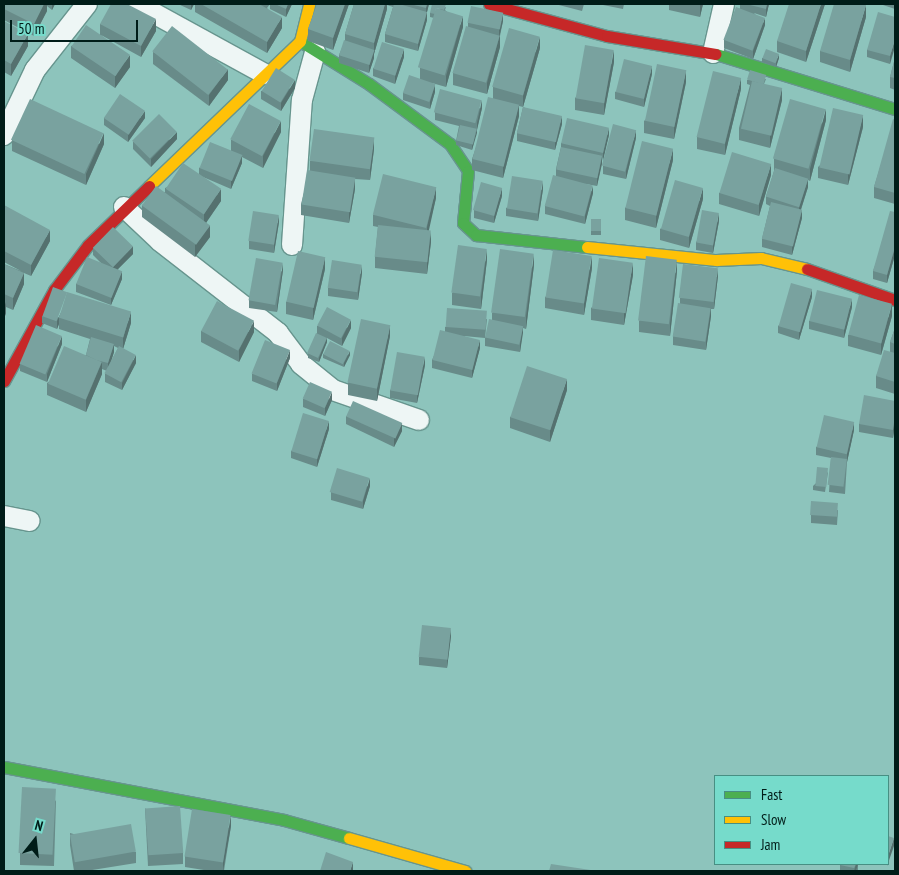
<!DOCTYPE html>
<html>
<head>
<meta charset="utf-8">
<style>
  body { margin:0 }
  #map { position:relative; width:899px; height:875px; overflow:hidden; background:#8dc4bc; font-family:"PT Sans Narrow",sans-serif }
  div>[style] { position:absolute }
  .roads { filter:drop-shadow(1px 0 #67958e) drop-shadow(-1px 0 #67958e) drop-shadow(0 1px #67958e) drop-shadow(0 -1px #67958e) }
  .street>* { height:20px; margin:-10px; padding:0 10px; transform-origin:10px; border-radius:10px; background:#eef6f5 }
  .fast>* { height:11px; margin:-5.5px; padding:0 5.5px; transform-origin:5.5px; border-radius:5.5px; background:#4caf50 }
  .slow>* { height:11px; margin:-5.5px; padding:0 5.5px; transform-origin:5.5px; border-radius:5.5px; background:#ffc107 }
  .jam>* { height:11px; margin:-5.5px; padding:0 5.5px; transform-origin:5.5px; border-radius:5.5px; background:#c62828 }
  .wall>* { inset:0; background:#688b89; transform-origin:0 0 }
  .shaded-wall>* { inset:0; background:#55716f }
  .building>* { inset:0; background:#79a29f; transform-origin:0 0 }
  span { translate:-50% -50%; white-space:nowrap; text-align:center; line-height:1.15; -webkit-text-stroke:4px #76dbcb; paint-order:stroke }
  .frame { position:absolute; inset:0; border:5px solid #001c18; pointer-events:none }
  .legend { position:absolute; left:714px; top:775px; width:175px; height:90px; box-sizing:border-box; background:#76dbcb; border:1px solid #478f83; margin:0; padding:6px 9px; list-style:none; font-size:15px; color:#001c18 }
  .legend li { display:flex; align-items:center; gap:10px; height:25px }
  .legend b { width:25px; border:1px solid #478f83 }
  .north { position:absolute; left:10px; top:815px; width:50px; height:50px; -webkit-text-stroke:4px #76dbcb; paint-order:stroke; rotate:16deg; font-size:14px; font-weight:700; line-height:20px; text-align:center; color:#001c18 }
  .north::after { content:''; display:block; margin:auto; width:18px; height:22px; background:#001c18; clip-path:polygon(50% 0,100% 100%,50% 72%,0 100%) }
  .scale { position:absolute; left:10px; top:20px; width:128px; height:22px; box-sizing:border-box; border:2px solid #001c18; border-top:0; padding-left:6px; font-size:15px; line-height:18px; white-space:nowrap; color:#001c18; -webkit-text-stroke:4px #76dbcb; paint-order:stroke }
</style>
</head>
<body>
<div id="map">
  <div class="roads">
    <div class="street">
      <i style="left:137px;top:4px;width:146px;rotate:28.7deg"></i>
      <i style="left:713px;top:53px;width:50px;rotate:-77.3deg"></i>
      <i style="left:4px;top:135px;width:72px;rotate:-64.5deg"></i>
      <i style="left:35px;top:70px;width:84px;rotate:-51.8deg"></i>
      <i style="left:124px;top:207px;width:50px;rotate:43.4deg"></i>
      <i style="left:160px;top:241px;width:150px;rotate:37.9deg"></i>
      <i style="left:278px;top:333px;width:39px;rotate:53deg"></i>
      <i style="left:301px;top:364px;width:41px;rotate:39.1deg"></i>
      <i style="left:333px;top:390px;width:91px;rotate:19.2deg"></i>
      <i style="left:292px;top:245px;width:145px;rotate:-86.1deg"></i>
      <i style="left:302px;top:100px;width:50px;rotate:-74.8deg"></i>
      <i style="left:4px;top:516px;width:26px;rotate:11deg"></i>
    </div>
    <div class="fast">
      <i style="left:300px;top:41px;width:81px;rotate:31.9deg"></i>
      <i style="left:369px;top:84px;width:101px;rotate:36.5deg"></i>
      <i style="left:450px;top:144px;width:32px;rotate:56deg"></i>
      <i style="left:468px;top:171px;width:52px;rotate:95.5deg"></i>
      <i style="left:463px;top:223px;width:18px;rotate:43deg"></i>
      <i style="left:476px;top:235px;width:112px;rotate:6.2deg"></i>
      <i style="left:716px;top:54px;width:187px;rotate:17.1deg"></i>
      <i style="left:4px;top:767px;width:285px;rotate:10.7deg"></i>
      <i style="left:284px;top:820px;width:67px;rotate:15.5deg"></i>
    </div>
    <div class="slow">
      <i style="left:149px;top:186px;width:209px;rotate:-43.8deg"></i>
      <i style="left:300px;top:41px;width:38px;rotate:-76deg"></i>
      <i style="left:587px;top:247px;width:130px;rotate:5.8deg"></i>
      <i style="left:716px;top:260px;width:45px;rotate:-2.5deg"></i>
      <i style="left:761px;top:258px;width:47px;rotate:13.4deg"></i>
      <i style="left:349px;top:838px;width:121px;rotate:15.9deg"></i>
    </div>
    <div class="jam">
      <i style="left:489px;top:4px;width:122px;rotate:15.2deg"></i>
      <i style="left:607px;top:36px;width:110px;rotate:9.4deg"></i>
      <i style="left:807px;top:269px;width:93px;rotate:19.4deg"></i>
      <i style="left:4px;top:381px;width:104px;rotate:-61.2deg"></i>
      <i style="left:54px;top:290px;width:56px;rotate:-52.9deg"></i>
      <i style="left:88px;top:245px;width:85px;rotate:-44deg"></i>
    </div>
  </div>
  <div class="wall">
    <i style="clip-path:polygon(4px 4px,55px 4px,52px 10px,47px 6px,47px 11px,34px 36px,4px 20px)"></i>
    <i style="clip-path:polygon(178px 4px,194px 4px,191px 10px)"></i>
    <i style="clip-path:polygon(195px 4px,270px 4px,267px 8px,282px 28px,267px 53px,195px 12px)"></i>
    <i style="clip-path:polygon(270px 4px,292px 4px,286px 17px,270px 9px)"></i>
    <i style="clip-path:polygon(317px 4px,349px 4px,333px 50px,308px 41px,308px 29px)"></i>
    <i style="clip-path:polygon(354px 4px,429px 4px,427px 12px,427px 20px,418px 51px,385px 42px,385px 34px,393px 7px,387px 5px,387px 9px,374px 54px,374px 58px,369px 73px,339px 63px,339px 55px,345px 41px,345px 34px)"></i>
    <i style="clip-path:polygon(555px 4px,584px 4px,582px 11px)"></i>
    <i style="clip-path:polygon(598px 4px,624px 4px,623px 9px)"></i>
    <i style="clip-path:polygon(669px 4px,703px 4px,700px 17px,669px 10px)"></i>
    <i style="clip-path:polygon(740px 4px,769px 4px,766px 17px,754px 13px,765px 25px,753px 59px,724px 48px,724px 40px,740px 8px)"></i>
    <i style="clip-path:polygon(825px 4px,806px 62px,777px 52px,777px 41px)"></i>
    <i style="clip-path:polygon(883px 4px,895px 4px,895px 9px,883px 5px)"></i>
    <i style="clip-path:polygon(446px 7px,445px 10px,463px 27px,446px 87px,432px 83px,435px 92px,430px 109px,403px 100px,403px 93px,420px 79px,420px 68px,434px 18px,430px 17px,430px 13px)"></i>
    <i style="clip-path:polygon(866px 17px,850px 72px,820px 62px,820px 51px)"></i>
    <i style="clip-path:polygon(895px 17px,890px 64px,867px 57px,867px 50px)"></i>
    <i style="clip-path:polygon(4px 21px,28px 46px,11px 76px,4px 72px)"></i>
    <i style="clip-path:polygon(503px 21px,500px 36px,500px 47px,487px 94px,453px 85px,453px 73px,468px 27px,468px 23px)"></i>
    <i style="clip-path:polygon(100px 24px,156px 31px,141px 57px,101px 35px,130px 67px,115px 88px,71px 58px,71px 46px,100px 35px)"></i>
    <i style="clip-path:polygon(540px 48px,523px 107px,562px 124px,555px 150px,517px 141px,517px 133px,523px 107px,519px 106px,519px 116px,503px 178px,472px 170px,472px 159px,493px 98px,493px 87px)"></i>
    <i style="clip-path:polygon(153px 52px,228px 80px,209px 106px,153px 64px)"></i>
    <i style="clip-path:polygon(404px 57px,395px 84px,373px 76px,373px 68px)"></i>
    <i style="clip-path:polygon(762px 58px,779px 58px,776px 67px,762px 62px)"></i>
    <i style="clip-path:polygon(895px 58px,895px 90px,890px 88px,890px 77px)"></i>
    <i style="clip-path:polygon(614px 62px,604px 115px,575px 110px,575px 98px)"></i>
    <i style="clip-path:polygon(652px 74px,644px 107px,615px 99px,615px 92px)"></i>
    <i style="clip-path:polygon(766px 79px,764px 84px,782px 100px,770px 148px,739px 140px,739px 128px,750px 85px,747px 84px,747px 80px)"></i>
    <i style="clip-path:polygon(686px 82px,674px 139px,644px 133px,644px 121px)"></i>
    <i style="clip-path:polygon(295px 88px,281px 111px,261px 99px,261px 91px)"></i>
    <i style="clip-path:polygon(741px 89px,725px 155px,697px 149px,697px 137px)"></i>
    <i style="clip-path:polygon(482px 108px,472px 150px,456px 145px,456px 141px,459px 126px,435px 120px,435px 112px)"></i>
    <i style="clip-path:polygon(104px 118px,145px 118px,128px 142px,104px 125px)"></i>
    <i style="clip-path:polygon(826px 120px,810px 181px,808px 180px,808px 187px,801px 210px,802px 218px,792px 255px,762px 247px,762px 239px,770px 206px,766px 204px,766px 197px,774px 171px,774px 159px)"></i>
    <i style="clip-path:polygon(895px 120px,895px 204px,874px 198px,874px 187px)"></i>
    <i style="clip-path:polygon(863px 127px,848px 185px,818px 178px,818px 167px)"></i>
    <i style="clip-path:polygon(281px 132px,263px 168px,242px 157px,242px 163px,231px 189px,203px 177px,221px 201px,206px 222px,210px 237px,195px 257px,142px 217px,142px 205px,165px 192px,165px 188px,199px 175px,199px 168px,231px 151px,231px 140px)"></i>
    <i style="clip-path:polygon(609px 135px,602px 161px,597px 186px,586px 184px,593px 193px,585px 224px,545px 214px,545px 206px,556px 176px,556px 169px,561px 147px,561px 143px)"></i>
    <i style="clip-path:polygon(636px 138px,626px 179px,603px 174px,603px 166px)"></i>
    <i style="clip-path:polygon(177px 139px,151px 167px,133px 149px,133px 142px)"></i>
    <i style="clip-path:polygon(12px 140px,104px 144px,86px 185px,12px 151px)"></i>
    <i style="clip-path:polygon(374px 149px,370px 180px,355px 179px,355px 189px,349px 223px,301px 215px,301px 204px,310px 170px,310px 161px)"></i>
    <i style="clip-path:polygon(673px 160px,656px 228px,625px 220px,625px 208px)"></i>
    <i style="clip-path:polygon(771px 175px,759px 216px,719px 204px,719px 193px)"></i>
    <i style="clip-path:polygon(543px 189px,538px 221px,506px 216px,506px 208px)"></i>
    <i style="clip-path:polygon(502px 196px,494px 223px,474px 218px,474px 210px)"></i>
    <i style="clip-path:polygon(436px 198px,428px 230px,431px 242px,427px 274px,375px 268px,375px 257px,378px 227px,373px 226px,373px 215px)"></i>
    <i style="clip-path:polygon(703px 199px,689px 248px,660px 240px,660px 229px)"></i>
    <i style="clip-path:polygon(4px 205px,50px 241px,31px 276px,24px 273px,24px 284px,13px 310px,6px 307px,6px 313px,4px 319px,4px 264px,21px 271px,4px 262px)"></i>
    <i style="clip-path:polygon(895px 212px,895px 255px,887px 283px,873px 279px,873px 271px)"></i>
    <i style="left:591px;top:219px;width:10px;height:16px"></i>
    <i style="clip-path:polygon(719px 221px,713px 253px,696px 250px,696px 242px)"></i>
    <i style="clip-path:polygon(279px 222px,274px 253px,249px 249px,249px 241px)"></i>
    <i style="clip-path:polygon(93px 248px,133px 254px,118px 269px,122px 279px,111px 305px,76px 292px,76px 284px,101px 263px,93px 255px)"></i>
    <i style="clip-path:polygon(487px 260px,481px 309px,452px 305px,452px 293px)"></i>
    <i style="clip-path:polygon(534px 265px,526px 329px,523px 328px,520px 352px,485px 346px,485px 338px,492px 320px,492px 313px)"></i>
    <i style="clip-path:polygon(592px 268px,584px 315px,545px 308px,545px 297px)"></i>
    <i style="clip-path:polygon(325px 269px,313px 320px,286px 314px,286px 302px)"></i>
    <i style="clip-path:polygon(283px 270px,277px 312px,249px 308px,249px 300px)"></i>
    <i style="clip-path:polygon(677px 271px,670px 336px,639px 332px,639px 321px)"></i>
    <i style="clip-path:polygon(362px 273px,358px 300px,328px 296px,328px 288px)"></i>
    <i style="clip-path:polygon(633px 275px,624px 325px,591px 320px,591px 308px)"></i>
    <i style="clip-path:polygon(718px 276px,714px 309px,711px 309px,711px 316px,706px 350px,673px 345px,673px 337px,680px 303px,680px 298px)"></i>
    <i style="clip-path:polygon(812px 297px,799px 340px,778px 333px,778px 326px)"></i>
    <i style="clip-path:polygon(852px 307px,844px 338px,809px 329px,809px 321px)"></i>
    <i style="clip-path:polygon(evenodd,42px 316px,131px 323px,123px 349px,136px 363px,122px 390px,105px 382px,105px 374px,107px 371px,102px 369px,102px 374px,86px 412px,47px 395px,47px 383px,86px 355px,90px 339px,59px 329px,59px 324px,57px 329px,42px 323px,42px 316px,114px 346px,118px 348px,110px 364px,114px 352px,114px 346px)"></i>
    <i style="clip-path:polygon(892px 316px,881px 355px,848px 346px,848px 335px)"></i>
    <i style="clip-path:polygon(487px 319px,485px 338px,464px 336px,480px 348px,472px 378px,432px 368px,432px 360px,445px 332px,445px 327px)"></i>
    <i style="clip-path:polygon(317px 326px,351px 328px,342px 346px,327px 338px,327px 342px,319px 362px,308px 358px,308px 354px,317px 333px)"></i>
    <i style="clip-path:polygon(895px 328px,895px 394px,876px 388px,876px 376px,890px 352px,890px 342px)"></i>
    <i style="clip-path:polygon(201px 331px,254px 332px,239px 362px,201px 342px)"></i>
    <i style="clip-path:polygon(390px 336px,377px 401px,348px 395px,348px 383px)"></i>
    <i style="clip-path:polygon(62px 344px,47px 382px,20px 371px,20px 364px)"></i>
    <i style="clip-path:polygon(323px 354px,350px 355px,344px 367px,323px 358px)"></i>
    <i style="clip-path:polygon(290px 358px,277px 391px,252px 381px,252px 374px)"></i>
    <i style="clip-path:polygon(425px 365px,417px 403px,390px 398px,390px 390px)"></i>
    <i style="clip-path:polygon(567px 390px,550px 442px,510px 428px,510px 417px)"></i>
    <i style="clip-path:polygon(303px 399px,332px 400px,325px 416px,303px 407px)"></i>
    <i style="clip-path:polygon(895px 401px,895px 423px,893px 438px,859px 432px,859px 424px)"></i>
    <i style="clip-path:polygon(346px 416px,402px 431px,394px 447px,346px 424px)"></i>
    <i style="clip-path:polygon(329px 429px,317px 467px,291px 458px,291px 451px)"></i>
    <i style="clip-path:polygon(854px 430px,847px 462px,845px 494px,829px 492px,831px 458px,816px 455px,816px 447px)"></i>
    <i style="clip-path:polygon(828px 472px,825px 492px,813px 490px,813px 486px)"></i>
    <i style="clip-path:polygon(370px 486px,363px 509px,331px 500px,331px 492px)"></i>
    <i style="clip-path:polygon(838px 510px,837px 525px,811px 523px,811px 515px)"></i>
    <i style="clip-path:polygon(451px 636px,447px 668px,419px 665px,419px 657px)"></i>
    <i style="clip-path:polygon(56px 800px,54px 866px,20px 865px,20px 853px)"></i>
    <i style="clip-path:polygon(145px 808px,183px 853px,183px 864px,148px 866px)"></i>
    <i style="clip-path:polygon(231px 826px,224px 871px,210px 871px,185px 867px,185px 856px)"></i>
    <i style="clip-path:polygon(70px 833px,136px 852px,136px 863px,86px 871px,74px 871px,70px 845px)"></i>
    <i style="left:840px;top:864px;width:18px;height:7px"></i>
  </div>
  <div class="shaded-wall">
    <i style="clip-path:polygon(44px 4px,47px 4px,47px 11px,34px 36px,34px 24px)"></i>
    <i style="clip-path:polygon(52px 4px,55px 4px,52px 10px)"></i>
    <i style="clip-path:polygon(191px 4px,194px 4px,191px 10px)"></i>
    <i style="clip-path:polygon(288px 4px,292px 4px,286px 17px,286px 9px)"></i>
    <i style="clip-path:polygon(345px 4px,349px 4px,333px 50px,333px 38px)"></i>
    <i style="clip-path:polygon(385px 4px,387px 4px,387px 9px,374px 54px,374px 58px,369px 73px,369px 65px,374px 50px,374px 43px)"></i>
    <i style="clip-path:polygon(427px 4px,429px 4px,426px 16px,426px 8px)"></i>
    <i style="clip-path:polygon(700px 4px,703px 4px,700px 17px)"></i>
    <i style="clip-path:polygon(767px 4px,769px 4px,766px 17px,766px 9px)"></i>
    <i style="clip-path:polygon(821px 4px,825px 4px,806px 62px,806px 51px)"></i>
    <i style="clip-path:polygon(866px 5px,866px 17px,850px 72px,850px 60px)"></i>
    <i style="clip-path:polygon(427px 12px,427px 20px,418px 51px,418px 44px)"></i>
    <i style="clip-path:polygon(503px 13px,503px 21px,499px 38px,500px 36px,500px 47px,487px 94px,487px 83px,499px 38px,499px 30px)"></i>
    <i style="clip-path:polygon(463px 16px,463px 27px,446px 87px,446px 76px)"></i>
    <i style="clip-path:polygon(282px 17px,282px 28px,267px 53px,267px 42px)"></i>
    <i style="clip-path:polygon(765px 18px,765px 25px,753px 59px,753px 51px)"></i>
    <i style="clip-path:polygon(156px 19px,156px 31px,141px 57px,141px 46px)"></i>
    <i style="clip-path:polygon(28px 34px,28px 46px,11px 76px,11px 64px)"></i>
    <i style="clip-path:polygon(540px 37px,540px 48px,523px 107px,523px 96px)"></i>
    <i style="clip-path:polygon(895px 39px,895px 47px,890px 64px,890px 56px)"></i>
    <i style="clip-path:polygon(404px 49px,404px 57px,395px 84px,395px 76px)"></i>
    <i style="clip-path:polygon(614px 50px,614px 62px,604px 115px,604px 104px)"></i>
    <i style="clip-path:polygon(779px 54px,779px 58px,776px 67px,776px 63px)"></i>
    <i style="clip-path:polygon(130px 55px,130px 67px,115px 88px,115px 76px)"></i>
    <i style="clip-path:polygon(652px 66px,652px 74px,644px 107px,644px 99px)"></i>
    <i style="clip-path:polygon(228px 69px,228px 80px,209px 106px,209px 95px)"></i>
    <i style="clip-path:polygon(686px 70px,686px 82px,674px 139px,674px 128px)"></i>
    <i style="clip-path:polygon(741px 78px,741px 89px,725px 155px,725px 144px)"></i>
    <i style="clip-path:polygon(295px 80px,295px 88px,281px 111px,281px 103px)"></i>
    <i style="clip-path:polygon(435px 84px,435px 92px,430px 109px,430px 102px)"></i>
    <i style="clip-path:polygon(782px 88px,782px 100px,770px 148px,770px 136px)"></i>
    <i style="clip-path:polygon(482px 100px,482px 108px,477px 130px,477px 123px)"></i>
    <i style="clip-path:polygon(519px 105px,519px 116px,503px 178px,503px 167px)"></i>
    <i style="clip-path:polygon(826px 109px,826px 120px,810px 181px,810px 169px)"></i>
    <i style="clip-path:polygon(145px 111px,145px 118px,128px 142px,128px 135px)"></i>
    <i style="clip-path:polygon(863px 115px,863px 127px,848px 185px,848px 174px)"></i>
    <i style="clip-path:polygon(562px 116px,562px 124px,555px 150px,555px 142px)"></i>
    <i style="clip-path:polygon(281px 121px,281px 132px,263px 168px,263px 156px)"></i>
    <i style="clip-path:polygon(609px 128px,609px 135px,603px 161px,603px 153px)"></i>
    <i style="clip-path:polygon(477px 129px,477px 133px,472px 150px,472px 146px)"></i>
    <i style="clip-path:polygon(636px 130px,636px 138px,626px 179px,626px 171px)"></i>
    <i style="clip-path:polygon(177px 132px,177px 139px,151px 167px,151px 159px)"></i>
    <i style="clip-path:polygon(104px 133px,104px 144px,86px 185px,86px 174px)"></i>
    <i style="clip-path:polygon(374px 137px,374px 149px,370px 180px,370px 169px)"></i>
    <i style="clip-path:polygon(673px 149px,673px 160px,656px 228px,656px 216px)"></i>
    <i style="clip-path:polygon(242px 155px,242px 163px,231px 189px,231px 181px)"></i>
    <i style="clip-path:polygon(602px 156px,602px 164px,597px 186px,597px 179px)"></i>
    <i style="clip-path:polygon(771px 164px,771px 175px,759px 216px,759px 204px)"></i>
    <i style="clip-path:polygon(355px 178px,355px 189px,349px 223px,349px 211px)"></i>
    <i style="clip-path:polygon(808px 179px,808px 187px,799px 215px,799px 208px)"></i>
    <i style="clip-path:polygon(543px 181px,543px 189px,538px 221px,538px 214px)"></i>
    <i style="clip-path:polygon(593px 186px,593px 193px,585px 224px,585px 216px)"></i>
    <i style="clip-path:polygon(436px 187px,436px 198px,427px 239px,427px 227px)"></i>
    <i style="clip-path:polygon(502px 188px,502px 196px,494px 223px,494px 216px)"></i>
    <i style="clip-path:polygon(703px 188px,703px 199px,689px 248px,689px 237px)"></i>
    <i style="clip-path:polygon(221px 189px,221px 201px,204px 226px,204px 214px)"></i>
    <i style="clip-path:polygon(802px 210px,802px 218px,792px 255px,792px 247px)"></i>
    <i style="clip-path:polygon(719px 213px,719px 221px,713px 253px,713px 246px)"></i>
    <i style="clip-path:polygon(279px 215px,279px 222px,274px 253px,274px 245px)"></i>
    <i style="clip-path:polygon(210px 225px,210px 237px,195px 257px,195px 245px)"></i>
    <i style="clip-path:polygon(50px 230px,50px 241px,31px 276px,31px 265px)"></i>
    <i style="clip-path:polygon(431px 231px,431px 242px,427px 274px,427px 263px)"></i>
    <i style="clip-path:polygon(133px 246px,133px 254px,113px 274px,113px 267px)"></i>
    <i style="clip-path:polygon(895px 247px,895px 255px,887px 283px,887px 275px)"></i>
    <i style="clip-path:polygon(487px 249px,487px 260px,481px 309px,481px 297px)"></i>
    <i style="clip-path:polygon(534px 254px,534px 265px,526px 329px,526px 317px)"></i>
    <i style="clip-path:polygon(592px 256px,592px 268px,584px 315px,584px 303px)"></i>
    <i style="clip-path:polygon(325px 257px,325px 269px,313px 320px,313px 308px)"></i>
    <i style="clip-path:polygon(677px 260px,677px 271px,670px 336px,670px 324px)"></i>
    <i style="clip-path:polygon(283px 263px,283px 270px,277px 312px,277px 305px)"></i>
    <i style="clip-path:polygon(633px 263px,633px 275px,624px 325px,624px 314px)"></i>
    <i style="clip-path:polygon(362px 265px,362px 273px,358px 300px,358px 292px)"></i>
    <i style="clip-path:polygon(718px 268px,718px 276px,714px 309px,714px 302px)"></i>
    <i style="clip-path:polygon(122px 271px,122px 279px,111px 305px,111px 298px)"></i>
    <i style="clip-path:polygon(24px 273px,24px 284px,13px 310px,13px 298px)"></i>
    <i style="clip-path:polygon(812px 289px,812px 297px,799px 340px,799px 332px)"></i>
    <i style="clip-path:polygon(852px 299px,852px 307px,844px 338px,844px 330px)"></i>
    <i style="clip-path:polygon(67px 300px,59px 318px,59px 324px,57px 329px,57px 321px)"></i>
    <i style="clip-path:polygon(6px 302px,6px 313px,4px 319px,4px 308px)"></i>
    <i style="clip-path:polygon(892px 304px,892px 316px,881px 355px,881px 344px)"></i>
    <i style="clip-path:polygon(711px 308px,711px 316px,706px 350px,706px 342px)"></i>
    <i style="clip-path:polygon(131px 312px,131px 323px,123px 349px,123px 338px)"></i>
    <i style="clip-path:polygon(351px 320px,351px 328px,342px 346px,342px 338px)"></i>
    <i style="clip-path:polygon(254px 321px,254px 332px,239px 362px,239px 350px)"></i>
    <i style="clip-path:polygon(390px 325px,390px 336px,377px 401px,377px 389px)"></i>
    <i style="clip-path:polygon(523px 326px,523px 333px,520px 352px,520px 344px)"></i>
    <i style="clip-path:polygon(62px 336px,62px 344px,47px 382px,47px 374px)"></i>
    <i style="clip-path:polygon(327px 338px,327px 342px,319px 362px,319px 358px)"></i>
    <i style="clip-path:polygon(480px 340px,480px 348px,472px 378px,472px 370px)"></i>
    <i style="clip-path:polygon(114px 344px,114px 352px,108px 371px,108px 363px)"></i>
    <i style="clip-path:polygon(290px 350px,290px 358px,277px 391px,277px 383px)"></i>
    <i style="clip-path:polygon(350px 351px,350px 355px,344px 367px,344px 363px)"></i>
    <i style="clip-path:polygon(136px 355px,136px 363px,122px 390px,122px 383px)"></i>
    <i style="clip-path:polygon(425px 357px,425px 365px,417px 403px,417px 395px)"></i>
    <i style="clip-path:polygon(102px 362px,102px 374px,86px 412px,86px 400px)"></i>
    <i style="clip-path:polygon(567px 379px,567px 390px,550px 442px,550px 430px)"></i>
    <i style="clip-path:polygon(332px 392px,332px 400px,325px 416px,325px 408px)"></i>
    <i style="clip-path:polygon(895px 415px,895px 423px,893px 438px,893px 430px)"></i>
    <i style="clip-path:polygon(329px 421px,329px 429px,317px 467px,317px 459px)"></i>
    <i style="clip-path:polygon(854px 422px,854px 430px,847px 462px,847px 454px)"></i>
    <i style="clip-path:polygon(402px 423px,402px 431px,394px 447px,394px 439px)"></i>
    <i style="clip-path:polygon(370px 478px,370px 486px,363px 509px,363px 501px)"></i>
    <i style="clip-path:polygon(451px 628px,451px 636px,447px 668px,447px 660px)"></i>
    <i style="clip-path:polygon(231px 815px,231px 826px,223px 871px,223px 862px)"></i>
    <i style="clip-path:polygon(894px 838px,894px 846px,887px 866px,888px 856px)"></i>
    <i style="clip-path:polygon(353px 862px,353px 871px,350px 871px)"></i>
    <i style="clip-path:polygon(856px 864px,858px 864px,856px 871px,854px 871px)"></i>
  </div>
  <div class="building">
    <i style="clip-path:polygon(4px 4px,44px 4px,34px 24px,4px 9px)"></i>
    <i style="clip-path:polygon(111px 4px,127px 4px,156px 19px,141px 46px,100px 24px)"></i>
    <i style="clip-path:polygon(201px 4px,259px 4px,282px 17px,267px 42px)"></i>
    <i style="clip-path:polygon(275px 4px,288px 4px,286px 9px)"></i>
    <i style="clip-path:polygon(317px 4px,345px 4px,333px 38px,308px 29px)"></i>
    <i style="clip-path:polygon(354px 4px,385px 4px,374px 43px,345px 34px)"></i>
    <i style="clip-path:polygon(394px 4px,399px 4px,427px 12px,418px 44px,385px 34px)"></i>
    <i style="clip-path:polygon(410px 4px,427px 4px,426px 8px)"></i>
    <i style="clip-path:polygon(432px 4px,446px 4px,444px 10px,436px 8px,435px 14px,430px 13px)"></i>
    <i style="clip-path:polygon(746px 4px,767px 4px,766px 9px)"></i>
    <i style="clip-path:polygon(789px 4px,821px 4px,806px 51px,777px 41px)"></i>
    <i style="clip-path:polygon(834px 4px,862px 4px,866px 5px,850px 60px,820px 51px)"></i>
    <i style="left:471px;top:6px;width:33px;height:17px;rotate:12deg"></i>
    <i style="left:736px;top:7px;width:31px;height:35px;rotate:21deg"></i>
    <i style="left:436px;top:8px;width:28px;height:62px;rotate:17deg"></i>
    <i style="clip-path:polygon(878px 12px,895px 17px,895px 39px,890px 56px,867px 50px)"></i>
    <i style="clip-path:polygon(4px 21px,28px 34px,11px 64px,4px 60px)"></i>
    <i style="left:86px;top:25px;width:53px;height:26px;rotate:34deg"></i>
    <i style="left:172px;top:26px;width:71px;height:32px;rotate:38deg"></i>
    <i style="left:466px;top:26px;width:35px;height:49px;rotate:16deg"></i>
    <i style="left:509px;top:28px;width:32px;height:61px;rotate:16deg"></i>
    <i style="left:344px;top:40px;width:32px;height:16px;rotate:18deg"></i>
    <i style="left:382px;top:42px;width:23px;height:28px;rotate:18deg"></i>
    <i style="left:585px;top:45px;width:29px;height:54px;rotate:10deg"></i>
    <i style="left:766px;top:49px;width:14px;height:10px;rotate:21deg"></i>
    <i style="clip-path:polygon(895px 58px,895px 78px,890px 77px)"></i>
    <i style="left:624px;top:59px;width:29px;height:34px;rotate:14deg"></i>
    <i style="left:657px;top:64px;width:30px;height:58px;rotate:12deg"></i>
    <i style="left:276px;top:68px;width:22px;height:27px;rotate:32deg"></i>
    <i style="left:750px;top:70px;width:17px;height:10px;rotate:17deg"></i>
    <i style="left:713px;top:71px;width:29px;height:68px;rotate:14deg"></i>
    <i style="left:409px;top:75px;width:28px;height:19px;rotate:19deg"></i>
    <i style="left:752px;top:81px;width:31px;height:49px;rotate:13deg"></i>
    <i style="left:440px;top:89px;width:43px;height:24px;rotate:15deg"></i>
    <i style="left:120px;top:94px;width:30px;height:29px;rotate:34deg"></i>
    <i style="left:488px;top:97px;width:32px;height:64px;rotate:14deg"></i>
    <i style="left:30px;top:99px;width:81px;height:45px;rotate:25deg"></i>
    <i style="left:790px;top:99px;width:37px;height:62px;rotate:16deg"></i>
    <i style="left:249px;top:104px;width:36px;height:40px;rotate:28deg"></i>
    <i style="left:523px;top:107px;width:40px;height:27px;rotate:13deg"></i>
    <i style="left:833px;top:108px;width:31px;height:61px;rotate:13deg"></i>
    <i style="left:159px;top:114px;width:25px;height:38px;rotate:45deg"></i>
    <i style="left:567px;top:118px;width:43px;height:26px;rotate:13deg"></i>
    <i style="clip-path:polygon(893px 119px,895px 120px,895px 193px,874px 187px)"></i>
    <i style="left:613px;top:124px;width:24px;height:43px;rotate:15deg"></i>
    <i style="left:460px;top:125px;width:17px;height:16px;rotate:13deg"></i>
    <i style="left:314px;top:129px;width:61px;height:32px;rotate:8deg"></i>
    <i style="left:642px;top:141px;width:32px;height:69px;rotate:14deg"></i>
    <i style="left:210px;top:142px;width:35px;height:28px;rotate:22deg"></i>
    <i style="left:561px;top:147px;width:42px;height:23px;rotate:12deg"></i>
    <i style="left:732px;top:152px;width:41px;height:43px;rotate:17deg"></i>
    <i style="left:183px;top:163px;width:46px;height:31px;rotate:34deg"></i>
    <i style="left:775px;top:168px;width:35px;height:30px;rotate:18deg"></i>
    <i style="left:307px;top:170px;width:49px;height:35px;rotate:9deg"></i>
    <i style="left:383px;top:174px;width:55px;height:42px;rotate:14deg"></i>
    <i style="left:553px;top:175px;width:41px;height:32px;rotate:15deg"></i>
    <i style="left:512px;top:176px;width:31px;height:33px;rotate:9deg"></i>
    <i style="left:675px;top:180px;width:29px;height:51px;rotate:16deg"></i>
    <i style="left:481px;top:182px;width:22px;height:29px;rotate:16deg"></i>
    <i style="left:156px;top:186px;width:67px;height:24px;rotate:36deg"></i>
    <i style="left:771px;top:202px;width:32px;height:38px;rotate:14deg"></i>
    <i style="clip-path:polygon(4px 205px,50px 230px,31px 265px,4px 251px)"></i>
    <i style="left:702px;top:210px;width:17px;height:33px;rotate:10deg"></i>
    <i style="left:253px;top:211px;width:26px;height:30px;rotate:9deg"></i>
    <i style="clip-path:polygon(890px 211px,895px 212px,895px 247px,887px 275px,873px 271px)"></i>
    <i style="left:591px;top:219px;width:10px;height:12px"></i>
    <i style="left:378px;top:225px;width:53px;height:32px;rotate:6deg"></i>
    <i style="left:113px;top:227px;width:28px;height:29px;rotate:44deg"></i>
    <i style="left:458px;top:245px;width:29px;height:48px;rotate:8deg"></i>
    <i style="left:500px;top:249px;width:34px;height:64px;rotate:8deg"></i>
    <i style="left:553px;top:250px;width:39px;height:48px;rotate:9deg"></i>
    <i style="left:298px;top:251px;width:28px;height:52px;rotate:13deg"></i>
    <i style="left:646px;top:256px;width:31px;height:65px;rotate:7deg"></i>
    <i style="left:87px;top:257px;width:38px;height:29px;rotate:22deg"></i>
    <i style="left:256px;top:258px;width:27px;height:43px;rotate:10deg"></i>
    <i style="left:599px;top:258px;width:34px;height:51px;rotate:8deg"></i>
    <i style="left:332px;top:260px;width:30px;height:28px;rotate:9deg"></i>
    <i style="clip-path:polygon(4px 264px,24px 273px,13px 298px,4px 294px)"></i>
    <i style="left:683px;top:264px;width:35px;height:34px;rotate:7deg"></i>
    <i style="left:791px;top:283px;width:22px;height:45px;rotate:16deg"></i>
    <i style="left:53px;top:287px;width:15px;height:31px;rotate:20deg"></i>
    <i style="left:817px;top:290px;width:36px;height:32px;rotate:14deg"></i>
    <i style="left:67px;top:292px;width:67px;height:27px;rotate:17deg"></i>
    <i style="left:859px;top:295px;width:34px;height:41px;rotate:15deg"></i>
    <i style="left:217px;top:301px;width:42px;height:34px;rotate:28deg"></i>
    <i style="left:678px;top:303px;width:33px;height:34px;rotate:9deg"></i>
    <i style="left:327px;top:307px;width:27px;height:21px;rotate:28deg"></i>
    <i style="left:447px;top:308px;width:40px;height:19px;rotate:4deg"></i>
    <i style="left:361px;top:319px;width:30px;height:65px;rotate:12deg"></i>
    <i style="left:489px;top:319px;width:35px;height:19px;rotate:12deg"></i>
    <i style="left:36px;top:325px;width:28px;height:42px;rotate:23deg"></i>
    <i style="clip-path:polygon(895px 328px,895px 344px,890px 342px)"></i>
    <i style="left:440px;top:330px;width:41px;height:31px;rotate:14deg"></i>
    <i style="left:316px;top:333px;width:12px;height:22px;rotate:24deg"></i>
    <i style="clip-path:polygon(91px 337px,114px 344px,108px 363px,96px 360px,86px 355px)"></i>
    <i style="left:265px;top:340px;width:27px;height:36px;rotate:22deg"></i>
    <i style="left:330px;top:341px;width:22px;height:15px;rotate:27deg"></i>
    <i style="left:64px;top:346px;width:41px;height:41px;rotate:23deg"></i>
    <i style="left:119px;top:346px;width:19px;height:31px;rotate:28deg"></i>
    <i style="clip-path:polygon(884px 350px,895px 353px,895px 382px,876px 376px)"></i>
    <i style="left:397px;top:352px;width:28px;height:39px;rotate:10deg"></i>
    <i style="left:527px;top:366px;width:42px;height:54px;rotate:18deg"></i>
    <i style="left:310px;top:382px;width:24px;height:18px;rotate:24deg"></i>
    <i style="clip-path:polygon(864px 395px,895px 401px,895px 415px,893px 430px,859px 424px)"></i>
    <i style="left:353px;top:401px;width:54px;height:17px;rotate:24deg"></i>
    <i style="left:303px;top:413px;width:27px;height:40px;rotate:17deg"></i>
    <i style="left:824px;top:415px;width:31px;height:33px;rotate:13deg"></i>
    <i style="left:831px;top:457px;width:16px;height:28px;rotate:7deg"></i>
    <i style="left:817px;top:467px;width:11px;height:19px;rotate:5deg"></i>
    <i style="left:337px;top:468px;width:34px;height:25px;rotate:17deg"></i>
    <i style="left:811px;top:501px;width:27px;height:14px;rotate:4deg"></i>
    <i style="left:422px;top:625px;width:29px;height:32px;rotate:6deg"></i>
    <i style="left:22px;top:787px;width:34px;height:66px;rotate:3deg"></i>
    <i style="left:180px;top:806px;width:47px;height:35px;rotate:86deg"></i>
    <i style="left:192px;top:809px;width:39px;height:48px;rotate:9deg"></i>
    <i style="left:131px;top:824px;width:28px;height:62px;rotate:80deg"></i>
    <i style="clip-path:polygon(888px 836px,894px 838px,888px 856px)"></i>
    <i style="clip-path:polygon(326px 852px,353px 862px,350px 871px,320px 871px)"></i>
    <i style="clip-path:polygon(551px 864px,597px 871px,549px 871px)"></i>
    <i style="clip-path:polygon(840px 864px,856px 864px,854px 868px,840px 865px)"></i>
  </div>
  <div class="frame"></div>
  <ul class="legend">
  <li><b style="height:6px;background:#4caf50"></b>Fast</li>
  <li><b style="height:6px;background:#ffc107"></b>Slow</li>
  <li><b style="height:6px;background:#c62828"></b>Jam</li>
  </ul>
  <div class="north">N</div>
  <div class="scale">50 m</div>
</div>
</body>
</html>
